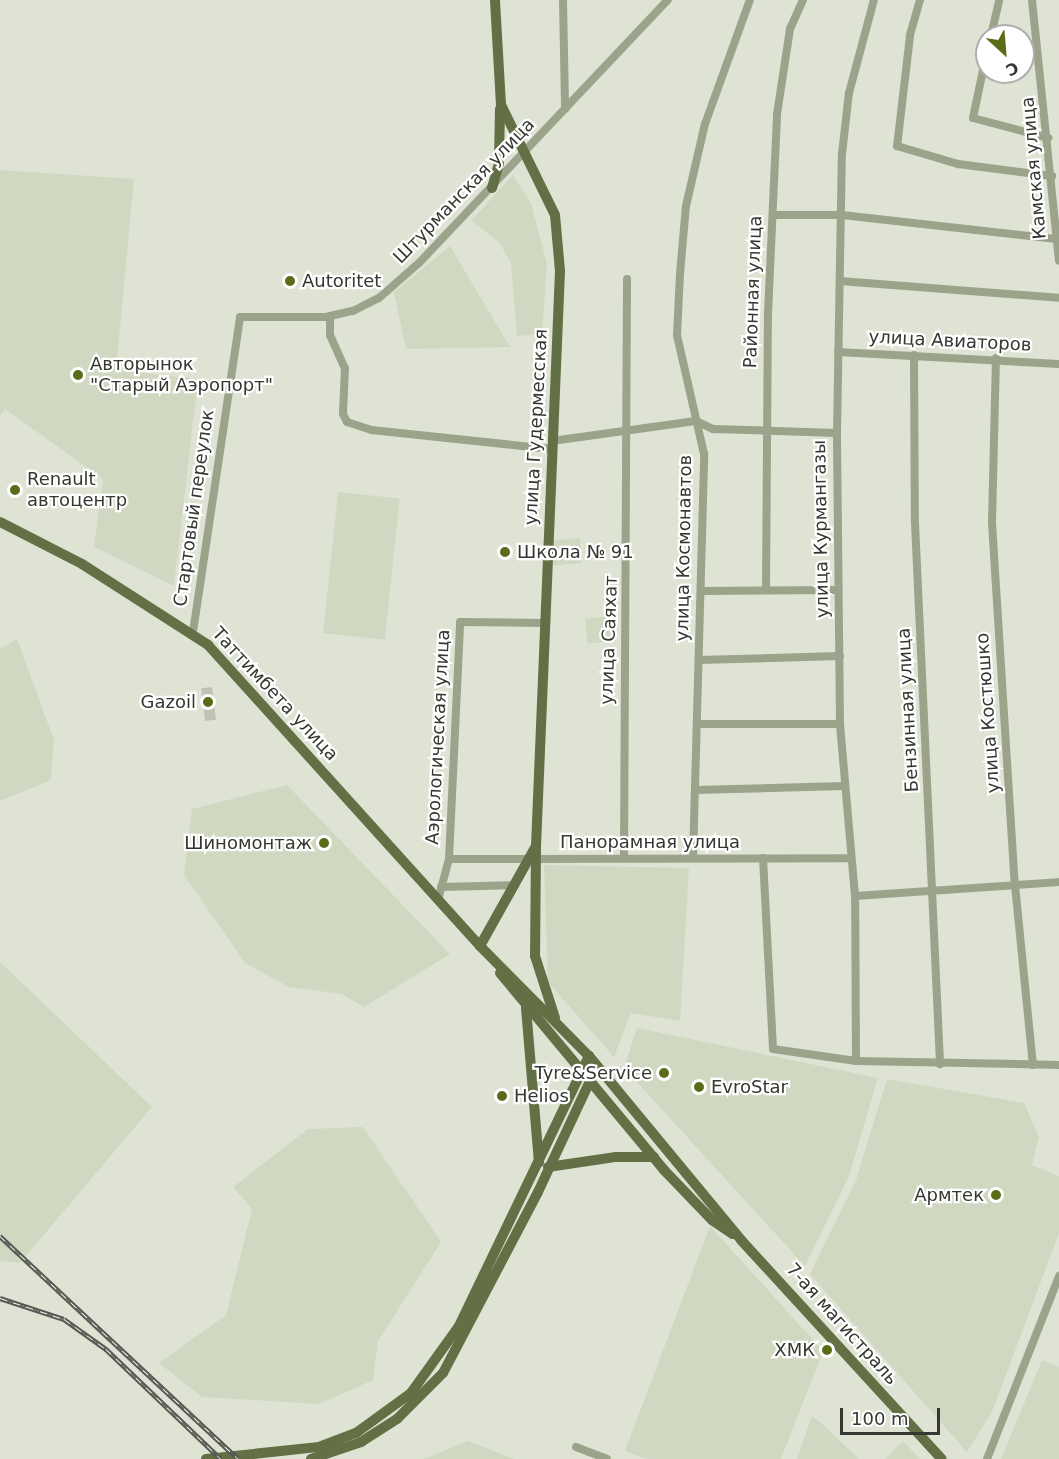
<!DOCTYPE html>
<html>
<head>
<meta charset="utf-8">
<style>
  body { margin:0 }
  #map { position:relative; width:1059px; height:1459px; overflow:hidden; background:#dee3d4; font-family:"DejaVu Sans",sans-serif }
  div>[style] { position:absolute }
  .built>* { inset:0; background:#d1d8c2; transform-origin:0 0 }
  .building>* { inset:0; background:#bfc3b5; transform-origin:0 0 }
  .minor>* { height:8px; margin:-4px; padding:0 4px; transform-origin:4px; border-radius:4px; background:#9ca38b }
  .major>* { height:10px; margin:-5px; padding:0 5px; transform-origin:5px; border-radius:5px; background:#636f44 }
  .rail>* { height:4.5px; margin-top:-2.25px; transform-origin:0; background:repeating-linear-gradient(90deg,#fff 0 7px,#575a52 0 14px); box-sizing:border-box; border-block:2px solid #575a52 }
  .dots>* { width:16px; height:16px; translate:-50% -50%; box-sizing:border-box; border:3px solid #fff; border-radius:50% }
  span { translate:-50% -50%; white-space:nowrap; text-align:center; line-height:1.15; -webkit-text-stroke:4.5px #fff; paint-order:stroke }
  .street-label { font-size:18px; color:#353731 }
  .poi-label { font-size:18px; color:#353731 }
  .left { translate:0 -50%; text-align:left }
  .right { translate:-100% -50%; text-align:right }
  .north { position:absolute; left:975px; top:24px; width:60px; height:60px; box-sizing:border-box; background:#fff; border:2px solid #aeafad; border-radius:50%; rotate:154deg; font-size:16px; font-weight:700; line-height:24px; text-align:center; color:#353731 }
  .north::after { content:''; display:block; margin:auto; width:21px; height:27px; background:#5a6c18; clip-path:polygon(50% 0,100% 100%,50% 72%,0 100%) }
  .scale { position:absolute; left:840px; top:1408px; width:100px; height:27px; box-sizing:border-box; border:3px solid #353731; border-top:0; padding-left:8px; font-size:18px; line-height:21px; white-space:nowrap; color:#353731; -webkit-text-stroke:4px #fff; paint-order:stroke }
</style>
</head>
<body>
<div id="map">
  <div class="built">
    <i style="clip-path:polygon(0 170px,134px 179px,116px 370px,198px 379px,174px 586px,94px 547px,103px 479px,5px 409px,0 417px)"></i>
    <i style="clip-path:polygon(513px 175px,531px 203px,547px 264px,542px 334px,517px 336px,511px 263px,499px 242px,471px 221px)"></i>
    <i style="clip-path:polygon(450px 246px,510px 347px,406px 349px,394px 292px)"></i>
    <i style="left:338px;top:492px;width:62px;height:142px;rotate:6deg"></i>
    <i style="left:580px;top:538px;width:25px;height:29px;rotate:85deg"></i>
    <i style="left:614px;top:616px;width:25px;height:29px;rotate:85deg"></i>
    <i style="clip-path:polygon(17px 639px,54px 740px,51px 780px,0 801px,0 649px)"></i>
    <i style="clip-path:polygon(287px 785px,450px 954px,364px 1007px,342px 994px,289px 987px,245px 963px,184px 875px,192px 809px)"></i>
    <i style="clip-path:polygon(544px 865px,689px 868px,680px 1021px,631px 1013px,614px 1057px,548px 982px)"></i>
    <i style="clip-path:polygon(0 962px,152px 1107px,20px 1263px,0 1261px)"></i>
    <i style="clip-path:polygon(637px 1028px,878px 1078px,849px 1176px,805px 1266px,624px 1068px)"></i>
    <i style="clip-path:polygon(887px 1079px,1024px 1103px,1039px 1137px,1032px 1165px,1059px 1176px,1059px 1233px,992px 1412px,967px 1452px,810px 1274px,856px 1180px)"></i>
    <i style="clip-path:polygon(363px 1127px,441px 1242px,378px 1341px,373px 1380px,319px 1404px,202px 1397px,159px 1363px,226px 1315px,252px 1209px,233px 1187px,308px 1129px)"></i>
    <i style="clip-path:polygon(710px 1226px,823px 1351px,781px 1459px,646px 1459px,625px 1451px)"></i>
    <i style="clip-path:polygon(1042px 1360px,1059px 1367px,1059px 1459px,1001px 1459px)"></i>
    <i style="clip-path:polygon(812px 1416px,821px 1423px,859px 1459px,797px 1459px)"></i>
    <i style="clip-path:polygon(468px 1441px,514px 1459px,424px 1459px)"></i>
    <i style="clip-path:polygon(903px 1441px,920px 1459px,885px 1459px)"></i>
  </div>
  <div class="building">
    <i style="left:212px;top:687px;width:33px;height:11px;rotate:83deg"></i>
  </div>
  <div class="minor">
    <i style="left:563px;top:0;width:109px;rotate:88.9deg"></i>
    <i style="left:920px;top:0;width:37px;rotate:106deg"></i>
    <i style="left:910px;top:36px;width:111px;rotate:96.7deg"></i>
    <i style="left:897px;top:146px;width:64px;rotate:16.4deg"></i>
    <i style="left:958px;top:164px;width:95px;rotate:7.3deg"></i>
    <i style="left:1032px;top:0;width:262px;rotate:84.1deg"></i>
    <i style="left:991px;top:36px;width:37px;rotate:-77deg"></i>
    <i style="left:987px;top:51px;width:68px;rotate:101.8deg"></i>
    <i style="left:973px;top:118px;width:78px;rotate:14.9deg"></i>
    <i style="left:773px;top:215px;width:69px"></i>
    <i style="left:842px;top:215px;width:216px;rotate:6.4deg"></i>
    <i style="left:840px;top:281px;width:220px;rotate:4.4deg"></i>
    <i style="left:330px;top:316px;width:19px;rotate:90deg"></i>
    <i style="left:330px;top:335px;width:36px;rotate:66deg"></i>
    <i style="left:345px;top:368px;width:46px;rotate:92.5deg"></i>
    <i style="left:343px;top:414px;width:9px;rotate:63deg"></i>
    <i style="left:347px;top:422px;width:25px;rotate:18deg"></i>
    <i style="left:371px;top:430px;width:181px;rotate:6deg"></i>
    <i style="left:838px;top:352px;width:221px;rotate:3.1deg"></i>
    <i style="left:914px;top:355px;width:168px;rotate:89.7deg"></i>
    <i style="left:915px;top:523px;width:542px;rotate:87.35deg"></i>
    <i style="left:996px;top:358px;width:165px;rotate:91.4deg"></i>
    <i style="left:992px;top:523px;width:363px;rotate:86.4deg"></i>
    <i style="left:1015px;top:885px;width:181px;rotate:84.3deg"></i>
    <i style="left:552px;top:441px;width:145px;rotate:-7.9deg"></i>
    <i style="left:696px;top:421px;width:19px;rotate:25deg"></i>
    <i style="left:713px;top:429px;width:124px;rotate:1.8deg"></i>
    <i style="left:766px;top:589px;width:275px;rotate:-89.6deg"></i>
    <i style="left:768px;top:314px;width:200px;rotate:-87.4deg"></i>
    <i style="left:777px;top:114px;width:86px;rotate:-81.3deg"></i>
    <i style="left:790px;top:29px;width:32px;rotate:-66deg"></i>
    <i style="left:701px;top:591px;width:137px;rotate:-0.4deg"></i>
    <i style="left:193px;top:632px;width:318px;rotate:-81.5deg"></i>
    <i style="left:240px;top:317px;width:86px"></i>
    <i style="left:326px;top:317px;width:28px;rotate:-13deg"></i>
    <i style="left:353px;top:311px;width:29px;rotate:-27deg"></i>
    <i style="left:379px;top:298px;width:53px;rotate:-41.2deg"></i>
    <i style="left:419px;top:263px;width:362px;rotate:-46.6deg"></i>
    <i style="left:699px;top:660px;width:141px;rotate:-1.6deg"></i>
    <i style="left:697px;top:724px;width:143px"></i>
    <i style="left:695px;top:790px;width:149px;rotate:-1.5deg"></i>
    <i style="left:624px;top:857px;width:578px;rotate:-89.7deg"></i>
    <i style="left:693px;top:858px;width:404px;rotate:-88.4deg"></i>
    <i style="left:704px;top:454px;width:122px;rotate:-102.8deg"></i>
    <i style="left:677px;top:335px;width:61px;rotate:-87.2deg"></i>
    <i style="left:680px;top:274px;width:68px;rotate:-85deg"></i>
    <i style="left:686px;top:206px;width:84px;rotate:-77deg"></i>
    <i style="left:705px;top:124px;width:132px;rotate:-70.1deg"></i>
    <i style="left:763px;top:858px;width:191px;rotate:87deg"></i>
    <i style="left:773px;top:1049px;width:84px;rotate:8.2deg"></i>
    <i style="left:856px;top:1061px;width:203px;rotate:1.1deg"></i>
    <i style="left:449px;top:859px;width:402px;rotate:-0.1deg"></i>
    <i style="left:441px;top:887px;width:74px;rotate:-1.5deg"></i>
    <i style="left:855px;top:896px;width:204px;rotate:-3.9deg"></i>
    <i style="left:438px;top:900px;width:42px;rotate:-75deg"></i>
    <i style="left:449px;top:859px;width:237px;rotate:-87.3deg"></i>
    <i style="left:460px;top:622px;width:83px;rotate:0.7deg"></i>
    <i style="left:856px;top:1061px;width:165px;rotate:-90.3deg"></i>
    <i style="left:855px;top:896px;width:173px;rotate:-95deg"></i>
    <i style="left:840px;top:724px;width:291px;rotate:-90.6deg"></i>
    <i style="left:837px;top:433px;width:279px;rotate:-89deg"></i>
    <i style="left:842px;top:154px;width:61px;rotate:-83.5deg"></i>
    <i style="left:849px;top:93px;width:96px;rotate:-75deg"></i>
    <i style="left:576px;top:1447px;width:33px;rotate:21deg"></i>
    <i style="left:987px;top:1459px;width:197px;rotate:-68.5deg"></i>
  </div>
  <div class="major">
    <i style="left:492px;top:188px;width:25px;rotate:-74deg"></i>
    <i style="left:499px;top:164px;width:55px;rotate:-89deg"></i>
    <i style="left:0;top:522px;width:92px;rotate:27.1deg"></i>
    <i style="left:82px;top:564px;width:150px;rotate:32.7deg"></i>
    <i style="left:208px;top:645px;width:406px;rotate:47.9deg"></i>
    <i style="left:480px;top:946px;width:155px;rotate:45.3deg"></i>
    <i style="left:589px;top:1056px;width:239px;rotate:50.4deg"></i>
    <i style="left:741px;top:1240px;width:297px;rotate:47.5deg"></i>
    <i style="left:536px;top:846px;width:110px;rotate:90.5deg"></i>
    <i style="left:535px;top:956px;width:65px;rotate:72.1deg"></i>
    <i style="left:480px;top:946px;width:115px;rotate:-60.8deg"></i>
    <i style="left:536px;top:846px;width:576px;rotate:-87.61deg"></i>
    <i style="left:560px;top:271px;width:56px;rotate:-95.1deg"></i>
    <i style="left:555px;top:215px;width:123px;rotate:-116.1deg"></i>
    <i style="left:501px;top:105px;width:105px;rotate:-93.3deg"></i>
    <i style="left:500px;top:973px;width:256px;rotate:50.2deg"></i>
    <i style="left:664px;top:1170px;width:69px;rotate:46.2deg"></i>
    <i style="left:712px;top:1220px;width:25px;rotate:34deg"></i>
    <i style="left:526px;top:1008px;width:155px;rotate:85.2deg"></i>
    <i style="left:548px;top:1167px;width:69px;rotate:-8.4deg"></i>
    <i style="left:616px;top:1157px;width:38px"></i>
    <i style="left:206px;top:1459px;width:114px;rotate:-6.1deg"></i>
    <i style="left:319px;top:1447px;width:40px;rotate:-21deg"></i>
    <i style="left:356px;top:1433px;width:68px;rotate:-36deg"></i>
    <i style="left:411px;top:1393px;width:82px;rotate:-54.4deg"></i>
    <i style="left:459px;top:1326px;width:300px;rotate:-64.3deg"></i>
    <i style="left:311px;top:1459px;width:53px;rotate:-18.8deg"></i>
    <i style="left:361px;top:1442px;width:43px;rotate:-32.6deg"></i>
    <i style="left:397px;top:1419px;width:65px;rotate:-45deg"></i>
    <i style="left:443px;top:1373px;width:204px;rotate:-62.3deg"></i>
    <i style="left:538px;top:1192px;width:139px;rotate:-64.9deg"></i>
  </div>
  <div class="rail">
    <i style="left:0;top:1236px;width:326px;rotate:43.1deg"></i>
    <i style="left:0;top:1298px;width:67px;rotate:18.2deg"></i>
    <i style="left:64px;top:1319px;width:52px;rotate:35.5deg"></i>
    <i style="left:106px;top:1349px;width:159px;rotate:43.7deg"></i>
  </div>
  <div class="dots">
    <i style="left:290px;top:281px;background:#5a6c18"></i>
    <i style="left:78px;top:375px;background:#5a6c18"></i>
    <i style="left:15px;top:490px;background:#5a6c18"></i>
    <i style="left:505px;top:552px;background:#5a6c18"></i>
    <i style="left:208px;top:702px;background:#5a6c18"></i>
    <i style="left:324px;top:843px;background:#5a6c18"></i>
    <i style="left:664px;top:1073px;background:#5a6c18"></i>
    <i style="left:699px;top:1087px;background:#5a6c18"></i>
    <i style="left:502px;top:1096px;background:#5a6c18"></i>
    <i style="left:996px;top:1195px;background:#5a6c18"></i>
    <i style="left:827px;top:1350px;background:#5a6c18"></i>
  </div>
  <div class="street-label">
    <span style="left:1034px;top:168px;rotate:-95deg">Камская улица</span>
    <span style="left:464px;top:191px;rotate:-46deg">Штурманская улица</span>
    <span style="left:753px;top:292px;rotate:-88deg">Районная улица</span>
    <span style="left:950px;top:341px;rotate:3deg">улица Авиаторов</span>
    <span style="left:536px;top:427px;rotate:-87deg">улица Гудермесская</span>
    <span style="left:194px;top:508px;rotate:-82deg">Стартовый переулок</span>
    <span style="left:821px;top:529px;rotate:-91deg">улица Курмангазы</span>
    <span style="left:684px;top:548px;rotate:-89deg">улица Космонавтов</span>
    <span style="left:609px;top:640px;rotate:-88deg">улица Саяхат</span>
    <span style="left:275px;top:694px;rotate:47deg">Таттимбета улица</span>
    <span style="left:908px;top:710px;rotate:-93deg">Бензинная улица</span>
    <span style="left:988px;top:713px;rotate:-94deg">улица Костюшко</span>
    <span style="left:438px;top:737px;rotate:-87deg">Аэрологическая улица</span>
    <span style="left:650px;top:842px">Панорамная улица</span>
    <span style="left:842px;top:1324px;rotate:48deg">7-ая магистраль</span>
  </div>
  <div class="poi-label">
    <span class="left" style="left:302px;top:281px">Autoritet</span>
    <span class="left" style="left:90px;top:375px">Авторынок<br>"Старый Аэропорт"</span>
    <span class="left" style="left:27px;top:490px">Renault<br>автоцентр</span>
    <span class="left" style="left:517px;top:552px">Школа № 91</span>
    <span class="right" style="left:196px;top:702px">Gazoil</span>
    <span class="right" style="left:312px;top:843px">Шиномонтаж</span>
    <span class="right" style="left:652px;top:1073px">Tyre&amp;Service</span>
    <span class="left" style="left:711px;top:1087px">EvroStar</span>
    <span class="left" style="left:514px;top:1096px">Helios</span>
    <span class="right" style="left:984px;top:1195px">Армтек</span>
    <span class="right" style="left:815px;top:1350px">ХМК</span>
  </div>
  <div class="north">С</div>
  <div class="scale">100 m</div>
</div>
</body>
</html>
